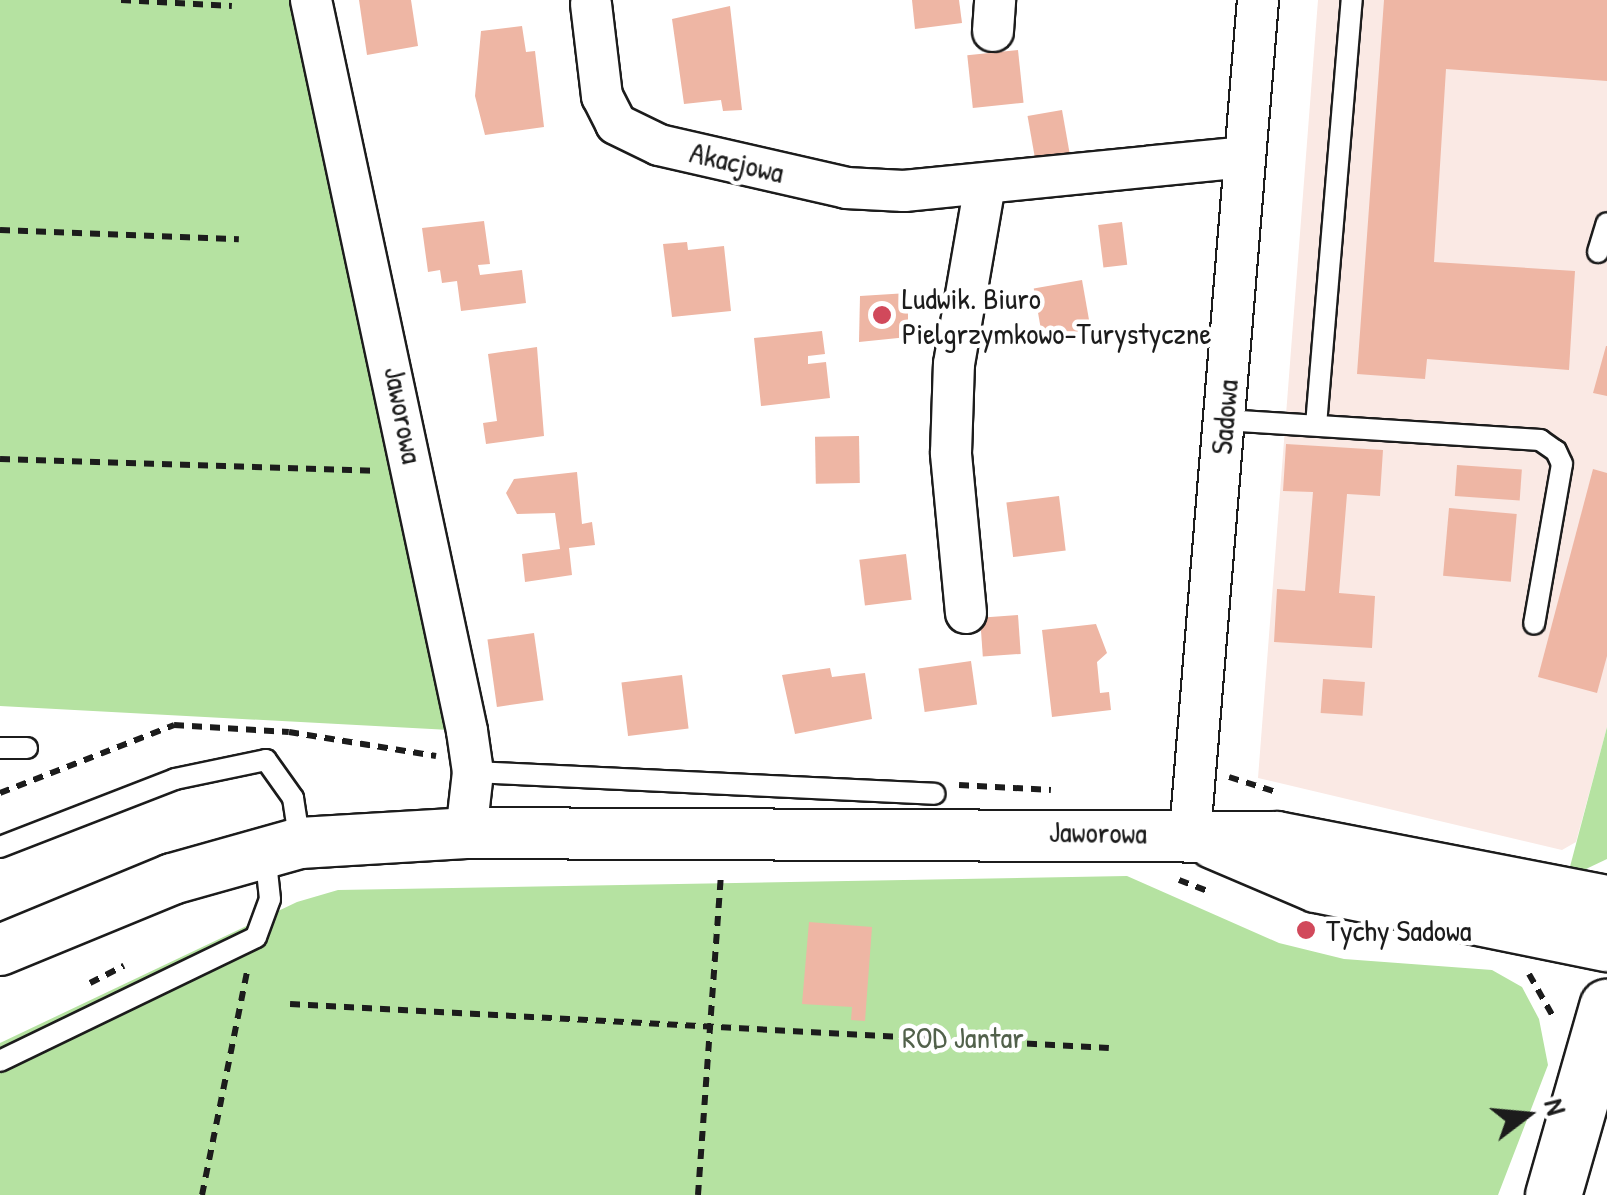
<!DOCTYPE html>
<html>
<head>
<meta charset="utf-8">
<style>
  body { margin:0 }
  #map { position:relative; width:1607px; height:1195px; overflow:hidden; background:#fff; font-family:"Patrick Hand",sans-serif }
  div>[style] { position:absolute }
  .built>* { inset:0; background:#fae9e4 }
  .green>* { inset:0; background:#b5e2a1 }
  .building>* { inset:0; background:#eeb6a4; transform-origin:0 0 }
  .path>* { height:6px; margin-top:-3px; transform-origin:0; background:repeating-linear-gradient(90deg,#1c1c1c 0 10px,transparent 0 18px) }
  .roads { filter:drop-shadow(2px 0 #1c1c1c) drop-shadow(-2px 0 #1c1c1c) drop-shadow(0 2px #1c1c1c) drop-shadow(0 -2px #1c1c1c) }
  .service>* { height:20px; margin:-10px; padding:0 10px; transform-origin:10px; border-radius:10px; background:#fff }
  .minor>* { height:40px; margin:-20px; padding:0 20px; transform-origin:20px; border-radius:20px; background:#fff }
  .tertiary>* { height:50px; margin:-25px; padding:0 25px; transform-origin:25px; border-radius:25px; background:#fff }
  .primary>* { height:55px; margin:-27.5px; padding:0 27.5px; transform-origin:27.5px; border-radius:27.5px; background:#fff }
  .dots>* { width:28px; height:28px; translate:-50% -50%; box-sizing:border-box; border:5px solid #fff; border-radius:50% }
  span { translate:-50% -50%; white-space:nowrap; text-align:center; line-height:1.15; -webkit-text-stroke:9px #fff; paint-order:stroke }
  .street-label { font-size:30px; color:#1c1c1c }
  .poi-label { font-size:30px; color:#1c1c1c }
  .left { translate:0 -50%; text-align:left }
  .park-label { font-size:30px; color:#52614b }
  .north { position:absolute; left:1477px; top:1065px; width:100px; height:100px; -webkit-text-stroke:8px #fff; paint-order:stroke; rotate:74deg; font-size:28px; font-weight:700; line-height:40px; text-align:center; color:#1c1c1c }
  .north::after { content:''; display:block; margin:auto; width:35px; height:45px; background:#1c1c1c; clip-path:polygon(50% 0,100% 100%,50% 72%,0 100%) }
</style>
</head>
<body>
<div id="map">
  <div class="built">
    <i style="clip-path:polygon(1318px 0,1607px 0,1607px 727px,1576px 842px,1562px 850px,1258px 778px)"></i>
  </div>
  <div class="green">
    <i style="clip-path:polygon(0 0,290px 0,450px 730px,0 706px)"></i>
    <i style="clip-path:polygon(1607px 727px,1607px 859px,1567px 878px)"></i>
    <i style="clip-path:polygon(1127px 876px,1279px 943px,1344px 959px,1492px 970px,1522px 987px,1539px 1019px,1548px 1065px,1498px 1195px,0 1195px,0 1043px,297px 902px,338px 890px)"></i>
  </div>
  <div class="building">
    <i style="clip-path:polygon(359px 0,411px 0,418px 46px,367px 55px)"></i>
    <i style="clip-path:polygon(912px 0,959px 0,962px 23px,915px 29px)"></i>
    <i style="clip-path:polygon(1384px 0,1607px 0,1607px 81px,1446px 69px,1434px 262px,1575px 271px,1569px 370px,1427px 359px,1425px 379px,1357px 374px)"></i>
    <i style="clip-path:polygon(730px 6px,742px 110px,723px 111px,721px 100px,684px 104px,672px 19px)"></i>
    <i style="clip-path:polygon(522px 26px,526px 52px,535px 51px,544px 127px,485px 135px,475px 96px,481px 31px)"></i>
    <i style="left:1018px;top:50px;width:53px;height:51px;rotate:84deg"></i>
    <i style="left:1062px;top:110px;width:48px;height:35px;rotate:80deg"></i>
    <i style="clip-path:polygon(484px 221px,490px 264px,478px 265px,480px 275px,522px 270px,526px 303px,461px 311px,457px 281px,442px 283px,440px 270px,428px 272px,422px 228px)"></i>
    <i style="left:1122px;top:222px;width:43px;height:24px;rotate:83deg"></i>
    <i style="clip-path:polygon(687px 242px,688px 250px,724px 246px,731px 311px,672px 317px,663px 244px)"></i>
    <i style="left:1082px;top:280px;width:50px;height:49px;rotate:80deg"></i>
    <i style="clip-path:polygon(908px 293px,908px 337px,859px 342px,860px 296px)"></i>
    <i style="clip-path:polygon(822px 331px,825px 354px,808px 356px,808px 364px,826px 362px,830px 398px,761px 406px,754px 338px)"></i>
    <i style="clip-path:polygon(1606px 346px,1607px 346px,1607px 396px,1593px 393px)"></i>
    <i style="clip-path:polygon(537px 347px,544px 436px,486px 444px,483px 423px,497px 421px,488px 354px)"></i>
    <i style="left:859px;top:436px;width:47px;height:44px;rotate:89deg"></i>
    <i style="clip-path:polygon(1286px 444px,1383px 450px,1380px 496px,1347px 494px,1339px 593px,1375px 596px,1372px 648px,1274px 642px,1277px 589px,1305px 591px,1313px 492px,1283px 491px)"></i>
    <i style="left:1457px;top:465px;width:65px;height:31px;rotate:4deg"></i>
    <i style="clip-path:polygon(1593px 469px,1607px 473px,1607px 656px,1597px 693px,1538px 677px)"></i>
    <i style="clip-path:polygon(577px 472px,582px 524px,592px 522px,595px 545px,569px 548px,572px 575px,525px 582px,522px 554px,560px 549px,555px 513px,517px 514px,506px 493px,514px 479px)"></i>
    <i style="left:1059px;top:496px;width:55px;height:53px;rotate:83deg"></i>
    <i style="left:1449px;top:508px;width:68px;height:68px;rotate:5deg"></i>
    <i style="left:906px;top:554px;width:46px;height:47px;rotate:83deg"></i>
    <i style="left:1018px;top:615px;width:39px;height:38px;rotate:86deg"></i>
    <i style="clip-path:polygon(1096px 624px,1107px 653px,1097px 662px,1100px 693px,1109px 692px,1111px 710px,1052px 717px,1042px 630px)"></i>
    <i style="left:534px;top:633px;width:68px;height:47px;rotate:82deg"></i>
    <i style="left:971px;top:661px;width:44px;height:53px;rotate:82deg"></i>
    <i style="clip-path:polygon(830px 668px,832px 677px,865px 673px,872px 719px,795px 734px,782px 675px)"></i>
    <i style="left:682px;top:675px;width:54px;height:61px;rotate:83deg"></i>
    <i style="left:1323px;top:679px;width:42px;height:34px;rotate:4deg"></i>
    <i style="clip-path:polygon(809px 922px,872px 927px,865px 1021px,851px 1020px,852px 1007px,802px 1004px)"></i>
  </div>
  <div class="path">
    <i style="left:121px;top:0;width:111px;rotate:3.1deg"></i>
    <i style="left:0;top:230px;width:239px;rotate:2.2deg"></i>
    <i style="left:0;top:459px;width:374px;rotate:1.8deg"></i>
    <i style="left:1229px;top:777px;width:52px;rotate:17.7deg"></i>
    <i style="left:959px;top:785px;width:92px;rotate:3.1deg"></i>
    <i style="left:0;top:793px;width:187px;rotate:-21.3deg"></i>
    <i style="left:174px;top:725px;width:115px;rotate:3.5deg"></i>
    <i style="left:289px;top:732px;width:149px;rotate:9.3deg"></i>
    <i style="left:1179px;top:880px;width:33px;rotate:21deg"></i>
    <i style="left:1529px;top:974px;width:53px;rotate:60.5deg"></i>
    <i style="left:90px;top:983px;width:38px;rotate:-27deg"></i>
    <i style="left:290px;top:1004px;width:820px;rotate:3.08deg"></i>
    <i style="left:202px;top:1195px;width:227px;rotate:-78.6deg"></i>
    <i style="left:698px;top:1195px;width:323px;rotate:-85.9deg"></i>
  </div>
  <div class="roads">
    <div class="service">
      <i style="left:1598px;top:252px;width:30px;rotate:-73deg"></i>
      <i style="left:1224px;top:420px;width:317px;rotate:3.6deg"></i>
      <i style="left:1540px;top:440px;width:19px;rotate:35deg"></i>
      <i style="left:1556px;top:451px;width:14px;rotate:65deg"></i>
      <i style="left:1562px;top:464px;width:162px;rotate:99.9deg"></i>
      <i style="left:1316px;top:425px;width:427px;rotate:-85.2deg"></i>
      <i style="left:0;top:748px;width:27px"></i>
      <i style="left:473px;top:772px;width:462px;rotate:2.7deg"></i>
      <i style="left:0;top:847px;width:188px;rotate:-21.2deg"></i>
      <i style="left:175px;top:779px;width:93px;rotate:-11.8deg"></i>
      <i style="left:266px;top:760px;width:47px;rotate:54.6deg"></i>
      <i style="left:293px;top:798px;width:46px;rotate:81.2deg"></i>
      <i style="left:0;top:1061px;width:284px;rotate:-25.8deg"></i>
      <i style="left:256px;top:937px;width:40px;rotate:-69.8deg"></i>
      <i style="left:270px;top:899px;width:47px;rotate:-96.1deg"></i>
    </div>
    <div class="minor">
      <i style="left:311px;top:0;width:747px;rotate:77.95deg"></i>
      <i style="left:467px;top:731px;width:41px;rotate:81.7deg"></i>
      <i style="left:473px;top:772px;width:61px;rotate:96.5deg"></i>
      <i style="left:591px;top:4px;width:93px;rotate:83.2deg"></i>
      <i style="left:602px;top:96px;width:31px;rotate:63deg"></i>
      <i style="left:616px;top:124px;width:48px;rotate:26deg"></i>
      <i style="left:659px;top:145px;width:192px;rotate:12.9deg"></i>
      <i style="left:846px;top:188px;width:58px;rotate:3deg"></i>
      <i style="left:904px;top:191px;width:342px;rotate:-5.7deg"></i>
      <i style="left:993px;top:31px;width:31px;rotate:-86deg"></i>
      <i style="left:966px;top:613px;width:161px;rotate:-95.4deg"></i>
      <i style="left:951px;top:453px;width:89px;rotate:-88.1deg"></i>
      <i style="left:954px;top:364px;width:183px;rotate:-80.2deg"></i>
      <i style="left:1190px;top:834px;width:837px;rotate:-85.34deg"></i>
    </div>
    <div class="tertiary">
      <i style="left:1213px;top:843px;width:112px;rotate:23.1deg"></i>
      <i style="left:1316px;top:887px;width:297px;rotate:11.5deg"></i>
      <i style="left:0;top:950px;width:186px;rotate:-22.4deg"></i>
      <i style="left:172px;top:879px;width:133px;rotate:-15.7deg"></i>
      <i style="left:300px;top:843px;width:166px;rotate:-3.4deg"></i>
      <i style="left:466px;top:833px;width:811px;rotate:0.28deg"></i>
      <i style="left:1277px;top:837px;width:336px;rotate:11deg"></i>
    </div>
    <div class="primary">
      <i style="left:1553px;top:1195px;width:196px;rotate:-74deg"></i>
    </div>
  </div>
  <div class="dots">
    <i style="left:882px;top:315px;background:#d1495b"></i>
    <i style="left:1306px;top:930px;background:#d1495b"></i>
  </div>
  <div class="street-label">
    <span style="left:737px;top:162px;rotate:13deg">Akacjowa</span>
    <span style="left:404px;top:415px;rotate:79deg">Jaworowa</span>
    <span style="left:1224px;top:417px;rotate:-85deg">Sadowa</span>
    <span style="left:1098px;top:832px;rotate:1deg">Jaworowa</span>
  </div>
  <div class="poi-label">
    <span class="left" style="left:902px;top:315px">Ludwik. Biuro<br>Pielgrzymkowo-Turystyczne</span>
    <span class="left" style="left:1326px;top:930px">Tychy Sadowa</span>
  </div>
  <div class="park-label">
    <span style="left:963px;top:1037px">ROD Jantar</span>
  </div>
  <div class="north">N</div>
</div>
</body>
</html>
